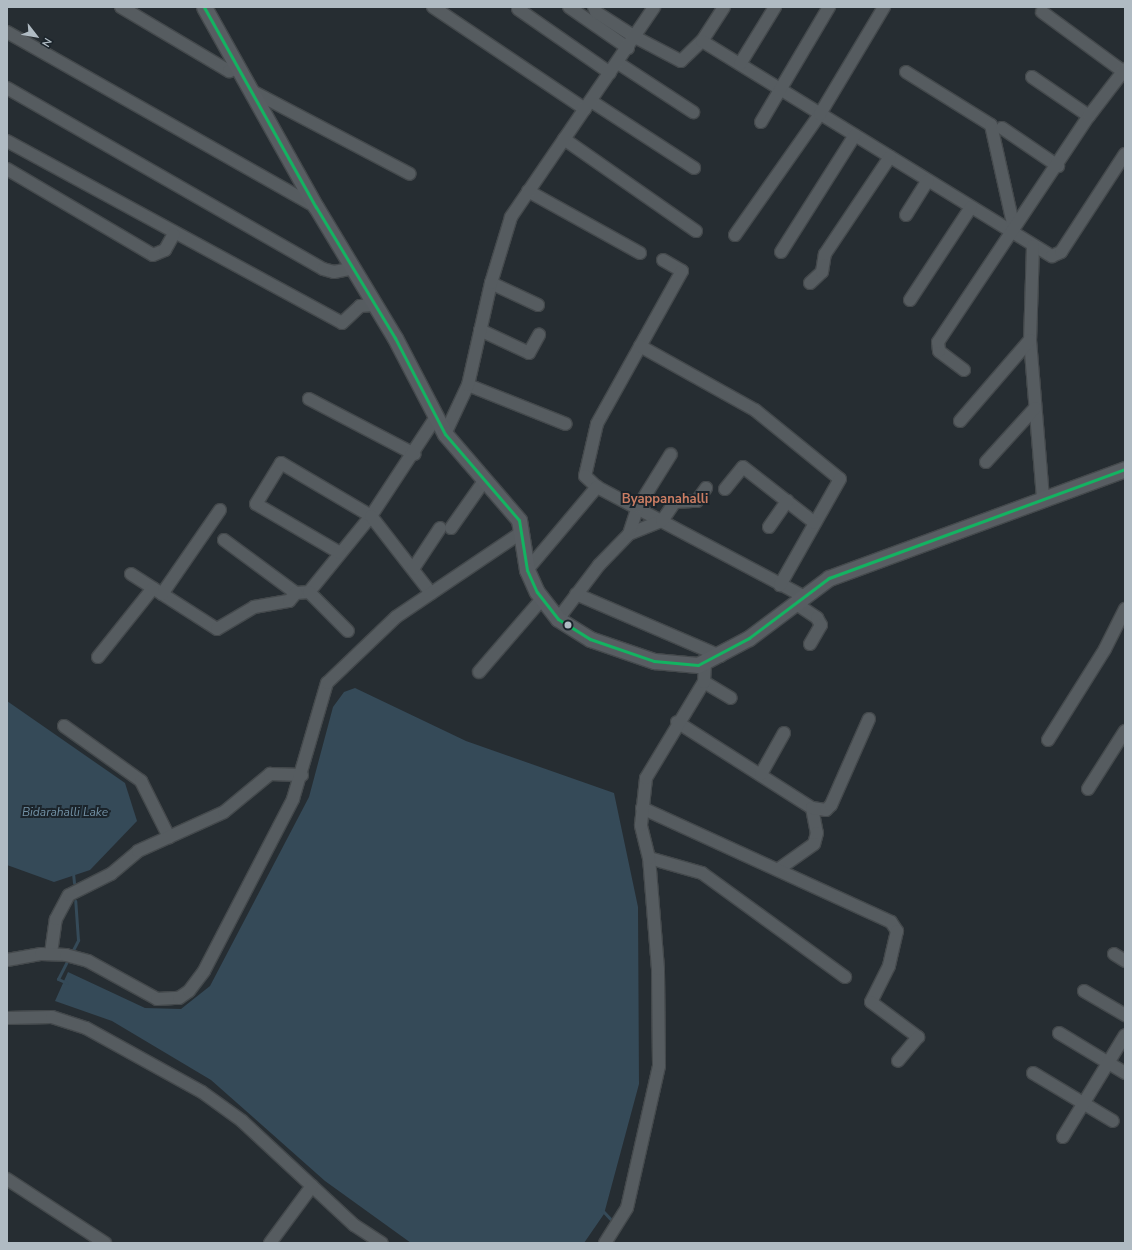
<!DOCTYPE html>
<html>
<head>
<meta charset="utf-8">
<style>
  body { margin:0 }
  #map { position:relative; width:1132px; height:1250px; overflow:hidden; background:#262d32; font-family:"Nunito Sans",sans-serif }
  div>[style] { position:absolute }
  .water>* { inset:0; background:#354a58 }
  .stream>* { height:3px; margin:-1.5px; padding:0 1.5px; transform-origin:1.5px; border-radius:1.5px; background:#354a58 }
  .roads { filter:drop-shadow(1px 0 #44494c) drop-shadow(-1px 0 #44494c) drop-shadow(0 1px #44494c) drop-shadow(0 -1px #44494c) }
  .minor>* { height:12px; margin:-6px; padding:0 6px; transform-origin:6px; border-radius:6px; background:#565c60 }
  .major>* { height:15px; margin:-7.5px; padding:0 7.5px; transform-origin:7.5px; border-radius:7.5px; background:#585d62 }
  .bus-1>* { height:3px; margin:-1.5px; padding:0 1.5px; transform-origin:1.5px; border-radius:1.5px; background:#13b361 }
  .dots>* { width:11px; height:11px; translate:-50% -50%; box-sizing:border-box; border:2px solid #1b242b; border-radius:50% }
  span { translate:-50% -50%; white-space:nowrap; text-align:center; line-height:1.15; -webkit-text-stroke:4px #1b242b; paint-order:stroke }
  .water-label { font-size:12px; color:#7291a5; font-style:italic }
  .quarter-label { font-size:13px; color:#cb7d63; font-weight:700 }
  .frame { position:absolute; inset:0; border:8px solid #b0bbc3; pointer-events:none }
  .north { position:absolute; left:16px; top:16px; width:40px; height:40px; -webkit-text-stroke:3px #1b242b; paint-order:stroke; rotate:121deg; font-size:11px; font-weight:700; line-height:16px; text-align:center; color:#b0bbc3 }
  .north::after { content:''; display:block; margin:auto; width:14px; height:18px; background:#b0bbc3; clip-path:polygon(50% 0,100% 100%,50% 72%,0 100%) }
</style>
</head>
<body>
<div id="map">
  <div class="water">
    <i style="clip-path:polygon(355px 688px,466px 741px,614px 793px,638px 907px,639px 1084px,604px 1214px,584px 1243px,411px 1243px,325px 1181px,211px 1080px,112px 1021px,55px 1001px,68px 972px,145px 1008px,181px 1009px,210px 986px,309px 797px,333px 707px,344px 692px)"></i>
    <i style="clip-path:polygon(7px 701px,125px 783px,137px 821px,90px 870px,54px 882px,7px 865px)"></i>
  </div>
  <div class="stream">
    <i style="left:73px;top:873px;width:10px;rotate:84deg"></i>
    <i style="left:71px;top:954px;width:16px;rotate:-63deg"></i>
    <i style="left:78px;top:940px;width:39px;rotate:-94deg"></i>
    <i style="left:67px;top:983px;width:10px;rotate:-156deg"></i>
    <i style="left:58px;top:979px;width:22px;rotate:-63deg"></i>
    <i style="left:602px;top:1210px;width:19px;rotate:47deg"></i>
  </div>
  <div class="roads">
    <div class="minor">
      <i style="left:121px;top:7px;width:126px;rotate:30.7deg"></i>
      <i style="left:229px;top:71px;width:10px;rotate:-17deg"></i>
      <i style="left:433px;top:7px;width:183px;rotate:33.9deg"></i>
      <i style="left:569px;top:7px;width:72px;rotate:34.8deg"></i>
      <i style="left:594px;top:7px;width:5px;rotate:68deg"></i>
      <i style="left:596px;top:12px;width:46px;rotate:32.7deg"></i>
      <i style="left:635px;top:37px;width:52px;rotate:27.6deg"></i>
      <i style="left:681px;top:61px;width:29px;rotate:-44deg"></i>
      <i style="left:702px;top:41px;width:40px;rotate:-57.1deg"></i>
      <i style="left:518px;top:9px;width:112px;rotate:34.8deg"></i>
      <i style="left:1042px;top:12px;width:102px;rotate:36.2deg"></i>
      <i style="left:7px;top:32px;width:355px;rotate:29.5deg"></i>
      <i style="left:702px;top:41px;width:411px;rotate:31.6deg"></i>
      <i style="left:1052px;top:256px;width:10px;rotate:-24deg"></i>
      <i style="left:1061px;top:252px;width:117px;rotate:-56.9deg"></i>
      <i style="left:618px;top:63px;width:90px;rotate:33.2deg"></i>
      <i style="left:740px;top:64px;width:67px;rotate:-58.4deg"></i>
      <i style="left:906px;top:72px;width:100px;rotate:31.9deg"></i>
      <i style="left:991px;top:125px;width:106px;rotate:77.4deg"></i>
      <i style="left:1032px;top:77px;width:69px;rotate:34.4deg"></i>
      <i style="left:7px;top:88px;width:364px;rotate:29.8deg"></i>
      <i style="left:323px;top:269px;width:11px;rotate:15deg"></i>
      <i style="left:334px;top:272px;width:20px;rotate:-11deg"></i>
      <i style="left:252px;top:91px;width:178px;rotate:27.7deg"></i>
      <i style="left:591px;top:101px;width:123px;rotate:33deg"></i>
      <i style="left:761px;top:122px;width:134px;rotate:-59.4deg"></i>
      <i style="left:1002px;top:128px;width:68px;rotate:34.2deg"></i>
      <i style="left:564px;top:139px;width:161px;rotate:34.9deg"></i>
      <i style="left:7px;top:141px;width:381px;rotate:28.5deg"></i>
      <i style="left:342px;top:323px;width:25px;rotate:-43deg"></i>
      <i style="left:360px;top:306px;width:16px;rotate:-4deg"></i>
      <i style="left:7px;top:169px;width:169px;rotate:30.5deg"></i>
      <i style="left:153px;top:255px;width:13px;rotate:-23deg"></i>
      <i style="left:165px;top:250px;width:18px;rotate:-61deg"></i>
      <i style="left:528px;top:191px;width:128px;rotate:29deg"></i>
      <i style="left:906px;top:215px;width:41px;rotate:-57.8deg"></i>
      <i style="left:735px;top:235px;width:148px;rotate:-54.9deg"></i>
      <i style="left:820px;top:114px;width:125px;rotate:-59.1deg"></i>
      <i style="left:1033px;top:246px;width:94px;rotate:91.8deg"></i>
      <i style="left:1030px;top:340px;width:160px;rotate:85.3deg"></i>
      <i style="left:781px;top:252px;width:138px;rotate:-57.7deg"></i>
      <i style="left:663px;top:260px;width:22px;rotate:30deg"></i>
      <i style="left:682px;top:271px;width:175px;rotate:119.1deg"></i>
      <i style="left:597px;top:424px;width:53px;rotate:103deg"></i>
      <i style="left:585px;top:476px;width:16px;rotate:43deg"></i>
      <i style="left:597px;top:487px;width:233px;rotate:27.9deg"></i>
      <i style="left:491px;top:283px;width:52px;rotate:25.1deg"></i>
      <i style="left:810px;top:283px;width:16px;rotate:-43deg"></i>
      <i style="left:822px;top:272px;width:18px;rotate:-81deg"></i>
      <i style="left:825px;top:254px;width:117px;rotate:-56.2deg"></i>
      <i style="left:910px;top:300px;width:111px;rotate:-56.7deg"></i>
      <i style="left:480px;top:330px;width:54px;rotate:25.1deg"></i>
      <i style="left:529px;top:353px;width:21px;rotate:-61deg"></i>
      <i style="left:640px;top:346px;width:132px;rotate:29.1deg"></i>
      <i style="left:755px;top:410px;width:109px;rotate:39.1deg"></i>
      <i style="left:840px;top:479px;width:122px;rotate:119.5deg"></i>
      <i style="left:964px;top:370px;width:31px;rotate:-143deg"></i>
      <i style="left:939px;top:351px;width:9px;rotate:-96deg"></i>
      <i style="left:938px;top:342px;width:272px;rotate:-56.3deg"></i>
      <i style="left:1089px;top:116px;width:59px;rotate:-52.5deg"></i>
      <i style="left:468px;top:385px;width:105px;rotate:21.7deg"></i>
      <i style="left:309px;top:399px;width:119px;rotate:27.6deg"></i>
      <i style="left:960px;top:421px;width:107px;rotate:-49.2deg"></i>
      <i style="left:445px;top:434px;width:54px;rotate:-64.9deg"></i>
      <i style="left:468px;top:385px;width:105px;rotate:-77.3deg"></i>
      <i style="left:491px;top:283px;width:69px;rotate:-73.1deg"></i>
      <i style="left:511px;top:217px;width:254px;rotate:-55.7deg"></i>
      <i style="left:986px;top:462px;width:73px;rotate:-47.8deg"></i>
      <i style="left:725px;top:489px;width:28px;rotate:-51deg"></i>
      <i style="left:743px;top:467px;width:91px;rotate:37.9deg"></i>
      <i style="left:769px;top:527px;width:32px;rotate:-55deg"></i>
      <i style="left:451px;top:528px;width:57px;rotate:-54.9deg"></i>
      <i style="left:629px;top:534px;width:35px;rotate:-22deg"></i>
      <i style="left:662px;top:521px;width:23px;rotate:-56deg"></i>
      <i style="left:675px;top:502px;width:22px;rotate:-3deg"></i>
      <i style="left:697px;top:501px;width:16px;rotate:-55deg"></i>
      <i style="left:224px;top:540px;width:89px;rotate:36.4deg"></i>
      <i style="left:296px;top:593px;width:13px;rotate:-4deg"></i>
      <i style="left:309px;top:592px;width:98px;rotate:-50.8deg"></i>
      <i style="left:371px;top:516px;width:118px;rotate:-56.7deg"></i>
      <i style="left:340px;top:553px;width:97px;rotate:-149.7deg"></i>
      <i style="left:256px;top:504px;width:48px;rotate:-58.6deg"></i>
      <i style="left:281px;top:463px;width:104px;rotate:30.5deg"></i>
      <i style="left:371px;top:516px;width:98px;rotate:52.1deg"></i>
      <i style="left:413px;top:569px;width:49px;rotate:-56.6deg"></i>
      <i style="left:527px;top:570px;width:109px;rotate:-49.9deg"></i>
      <i style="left:131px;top:574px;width:102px;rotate:32.6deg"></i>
      <i style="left:217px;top:629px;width:43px;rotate:-30.7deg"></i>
      <i style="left:254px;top:607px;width:36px;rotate:-10deg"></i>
      <i style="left:289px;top:601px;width:11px;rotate:-49deg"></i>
      <i style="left:309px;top:592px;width:55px;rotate:45deg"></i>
      <i style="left:162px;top:594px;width:102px;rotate:-55.4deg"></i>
      <i style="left:576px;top:594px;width:157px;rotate:23.3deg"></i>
      <i style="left:795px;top:603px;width:27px;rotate:34deg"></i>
      <i style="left:817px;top:618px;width:8px;rotate:60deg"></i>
      <i style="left:821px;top:625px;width:22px;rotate:120deg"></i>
      <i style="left:558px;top:619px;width:68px;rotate:-52.8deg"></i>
      <i style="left:599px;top:565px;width:43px;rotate:-45.9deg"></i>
      <i style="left:629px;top:534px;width:28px;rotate:-72deg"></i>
      <i style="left:638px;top:507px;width:62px;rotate:-58.1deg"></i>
      <i style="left:98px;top:657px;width:88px;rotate:-51.4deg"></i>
      <i style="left:479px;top:672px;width:96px;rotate:-49.2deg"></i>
      <i style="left:704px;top:682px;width:31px;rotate:31deg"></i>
      <i style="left:677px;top:722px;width:160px;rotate:32.5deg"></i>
      <i style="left:812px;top:808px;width:25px;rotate:79deg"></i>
      <i style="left:817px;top:833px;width:11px;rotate:105deg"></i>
      <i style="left:814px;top:844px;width:43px;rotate:144.5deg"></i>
      <i style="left:64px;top:726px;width:95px;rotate:35.5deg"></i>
      <i style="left:141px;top:781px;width:63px;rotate:63.4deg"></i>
      <i style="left:1048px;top:740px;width:107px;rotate:-57.9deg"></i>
      <i style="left:1105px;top:649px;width:45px;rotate:-63.4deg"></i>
      <i style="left:761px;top:774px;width:47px;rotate:-60.7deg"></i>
      <i style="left:1088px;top:789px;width:69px;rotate:-57.5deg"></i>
      <i style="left:642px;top:808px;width:274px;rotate:24.6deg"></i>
      <i style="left:891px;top:922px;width:11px;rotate:56deg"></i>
      <i style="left:897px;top:931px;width:36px;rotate:103deg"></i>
      <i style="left:889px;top:966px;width:40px;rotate:116.6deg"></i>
      <i style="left:871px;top:1002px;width:59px;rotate:36.7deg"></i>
      <i style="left:918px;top:1037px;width:31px;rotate:130deg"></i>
      <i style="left:812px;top:808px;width:14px;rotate:8deg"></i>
      <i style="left:826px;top:810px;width:7px;rotate:-45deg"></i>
      <i style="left:831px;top:805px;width:94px;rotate:-66.2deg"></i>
      <i style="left:649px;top:858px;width:55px;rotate:15.8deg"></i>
      <i style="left:702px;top:873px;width:177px;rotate:36deg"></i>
      <i style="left:51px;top:953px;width:34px;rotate:-82deg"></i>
      <i style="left:56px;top:919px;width:27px;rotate:-62deg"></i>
      <i style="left:69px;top:895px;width:47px;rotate:-26.6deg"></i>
      <i style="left:111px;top:874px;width:35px;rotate:-40deg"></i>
      <i style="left:138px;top:851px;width:94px;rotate:-24.4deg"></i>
      <i style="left:224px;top:812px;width:60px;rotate:-39.6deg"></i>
      <i style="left:270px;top:774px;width:32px;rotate:2deg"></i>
      <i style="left:1114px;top:954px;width:13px;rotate:32deg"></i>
      <i style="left:7px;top:960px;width:35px;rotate:-10deg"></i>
      <i style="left:41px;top:954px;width:25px;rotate:2deg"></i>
      <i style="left:66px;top:955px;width:23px;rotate:15deg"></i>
      <i style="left:88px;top:961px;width:79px;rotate:28.8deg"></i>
      <i style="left:157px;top:999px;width:22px;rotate:-3deg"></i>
      <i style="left:179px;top:998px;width:12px;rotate:-35deg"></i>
      <i style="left:189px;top:991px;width:25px;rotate:-53deg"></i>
      <i style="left:204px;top:971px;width:194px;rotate:-62.6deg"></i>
      <i style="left:293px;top:799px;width:121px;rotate:-73.7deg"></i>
      <i style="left:327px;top:683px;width:95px;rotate:-43.7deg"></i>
      <i style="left:396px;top:617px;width:152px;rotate:-34deg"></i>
      <i style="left:1084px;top:991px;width:48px;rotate:30.3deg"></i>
      <i style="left:7px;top:1018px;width:45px;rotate:-1.3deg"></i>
      <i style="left:52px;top:1017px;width:36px;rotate:18deg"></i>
      <i style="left:86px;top:1028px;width:132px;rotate:28.9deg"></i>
      <i style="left:202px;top:1092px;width:49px;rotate:35.9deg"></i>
      <i style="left:242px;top:1121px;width:153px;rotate:42.9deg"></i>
      <i style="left:354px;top:1225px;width:33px;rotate:33deg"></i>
      <i style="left:1059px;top:1033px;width:77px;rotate:31.2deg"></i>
      <i style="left:1033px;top:1073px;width:93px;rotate:31deg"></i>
      <i style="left:1063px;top:1137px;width:119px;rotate:-58.7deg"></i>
      <i style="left:7px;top:1179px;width:117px;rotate:33.1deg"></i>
      <i style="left:270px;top:1243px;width:71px;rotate:-53.6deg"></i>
      <i style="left:605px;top:1243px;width:41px;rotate:-57.8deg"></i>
      <i style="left:627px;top:1208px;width:146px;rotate:-77.3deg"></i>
      <i style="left:659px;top:1066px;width:97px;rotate:-90.6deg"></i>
      <i style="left:658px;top:969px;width:111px;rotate:-94.6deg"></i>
      <i style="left:649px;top:858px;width:34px;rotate:-104deg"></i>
      <i style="left:641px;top:825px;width:47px;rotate:-83.9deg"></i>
      <i style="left:646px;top:778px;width:112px;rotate:-58.9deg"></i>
      <i style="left:704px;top:682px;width:19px;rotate:-87deg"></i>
    </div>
    <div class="major">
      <i style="left:204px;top:7px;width:229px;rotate:60.8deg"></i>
      <i style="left:316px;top:207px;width:153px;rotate:58.9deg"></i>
      <i style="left:395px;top:338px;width:108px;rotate:62.5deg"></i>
      <i style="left:445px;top:434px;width:113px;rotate:49.3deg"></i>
      <i style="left:519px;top:520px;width:51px;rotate:80.9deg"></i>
      <i style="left:527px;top:570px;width:24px;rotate:66deg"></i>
      <i style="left:537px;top:592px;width:34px;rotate:52deg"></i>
      <i style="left:558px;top:619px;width:38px;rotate:32deg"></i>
      <i style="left:590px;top:639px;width:68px;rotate:19deg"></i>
      <i style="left:654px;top:661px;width:44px;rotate:5.2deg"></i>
      <i style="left:698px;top:665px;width:58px;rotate:-27.9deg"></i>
      <i style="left:749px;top:638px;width:100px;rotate:-36.9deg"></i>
      <i style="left:829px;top:578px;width:315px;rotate:-20.2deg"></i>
    </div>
  </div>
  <div class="bus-1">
    <i style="left:204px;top:7px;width:229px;rotate:60.8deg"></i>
    <i style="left:316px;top:207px;width:153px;rotate:58.9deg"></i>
    <i style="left:395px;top:338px;width:108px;rotate:62.5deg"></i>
    <i style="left:445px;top:434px;width:113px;rotate:49.3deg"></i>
    <i style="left:519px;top:520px;width:51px;rotate:80.9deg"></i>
    <i style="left:527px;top:570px;width:24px;rotate:66deg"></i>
    <i style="left:537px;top:592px;width:34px;rotate:52deg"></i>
    <i style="left:558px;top:619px;width:38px;rotate:32deg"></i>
    <i style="left:590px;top:639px;width:68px;rotate:19deg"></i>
    <i style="left:654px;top:661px;width:44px;rotate:5.2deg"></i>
    <i style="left:698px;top:665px;width:58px;rotate:-27.9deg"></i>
    <i style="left:749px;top:638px;width:100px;rotate:-36.9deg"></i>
    <i style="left:829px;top:578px;width:315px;rotate:-20.2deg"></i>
  </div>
  <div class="dots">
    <i style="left:568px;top:625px;background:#b0bbc3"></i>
  </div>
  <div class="water-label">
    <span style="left:65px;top:813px">Bidarahalli Lake</span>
  </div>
  <div class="quarter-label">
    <span style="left:665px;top:499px">Byappanahalli</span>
  </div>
  <div class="frame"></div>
  <div class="north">N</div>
</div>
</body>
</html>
